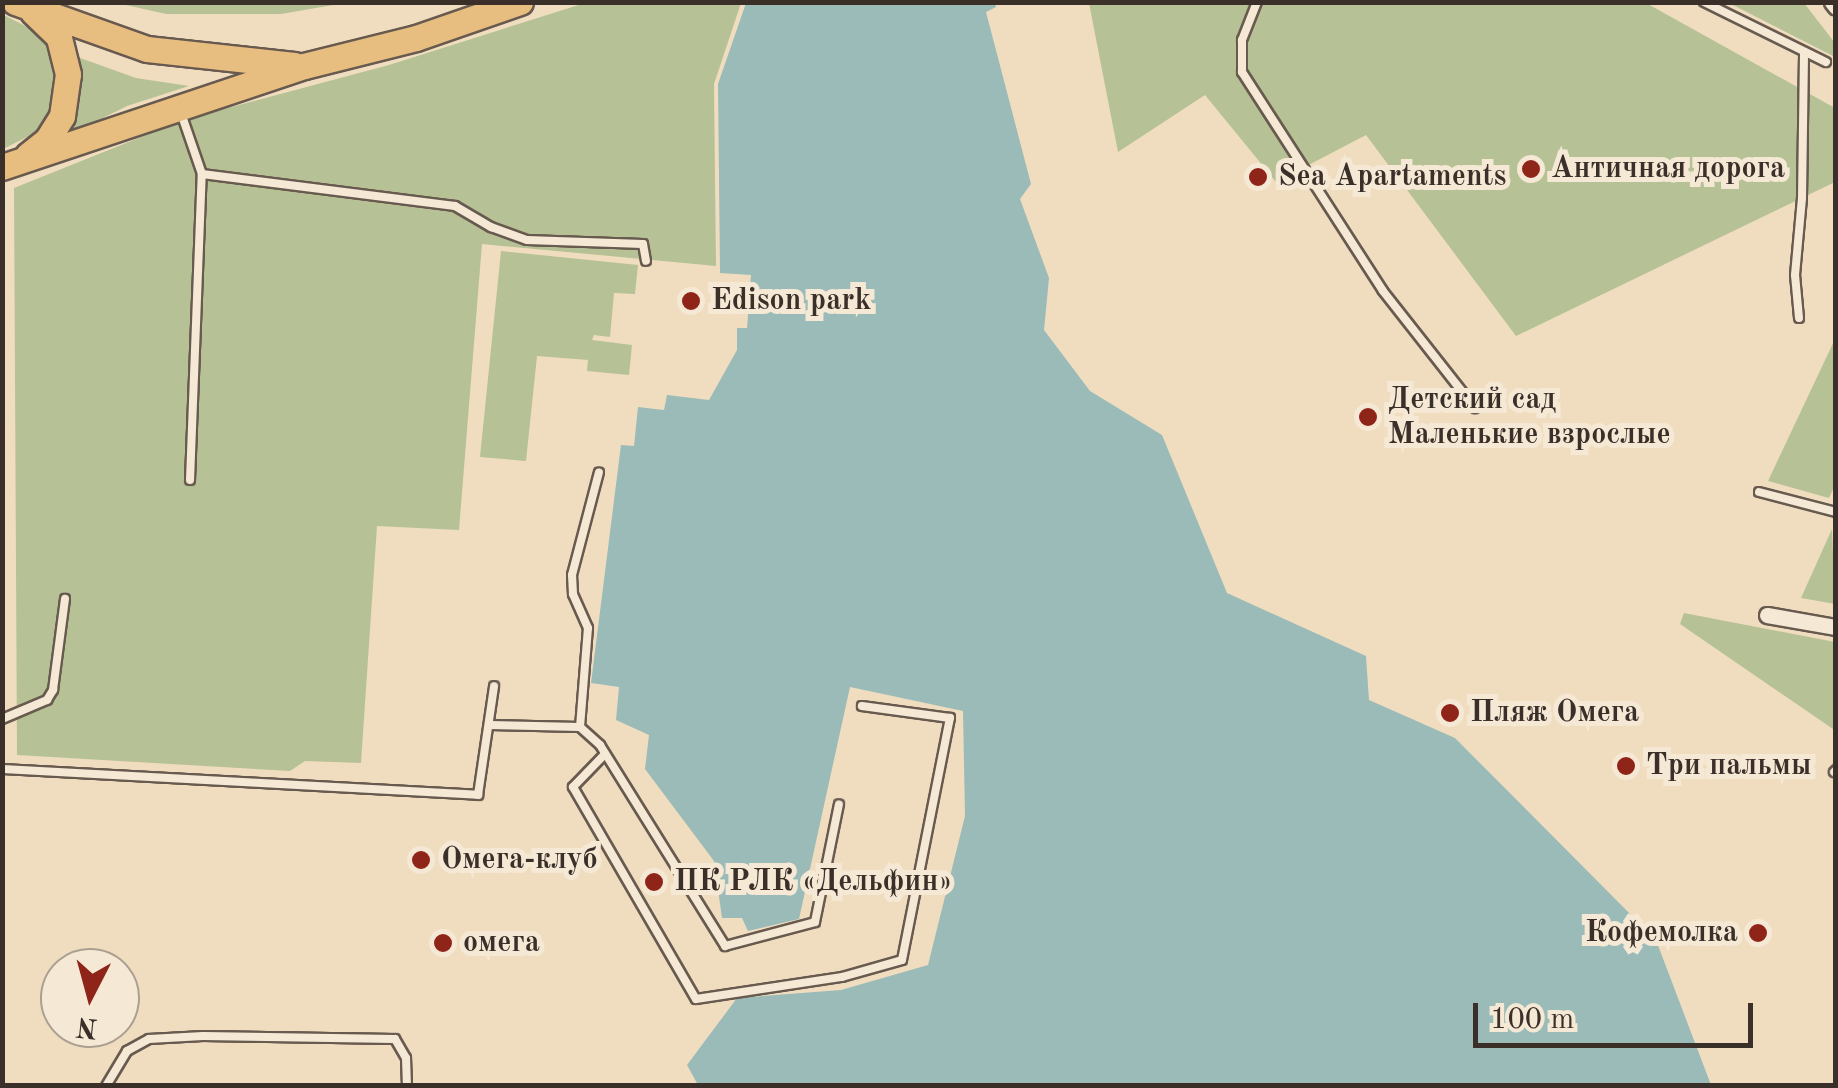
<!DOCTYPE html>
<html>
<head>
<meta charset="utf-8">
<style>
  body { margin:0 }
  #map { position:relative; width:1838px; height:1088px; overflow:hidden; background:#f0ddbf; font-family:"Old Standard TT",serif }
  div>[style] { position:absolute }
  .green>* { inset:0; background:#b6c295 }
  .water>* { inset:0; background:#9bbbb8 }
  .roads { filter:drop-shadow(2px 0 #685a4f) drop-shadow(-2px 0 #685a4f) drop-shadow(0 2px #685a4f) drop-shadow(0 -2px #685a4f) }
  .lane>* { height:8px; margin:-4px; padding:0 4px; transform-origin:4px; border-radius:4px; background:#f5e9d5 }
  .street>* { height:15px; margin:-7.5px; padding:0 7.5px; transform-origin:7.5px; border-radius:7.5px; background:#f5e9d5 }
  .primary>* { height:25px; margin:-12.5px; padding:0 12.5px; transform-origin:12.5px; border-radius:12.5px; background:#e8be80 }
  .dots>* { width:28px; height:28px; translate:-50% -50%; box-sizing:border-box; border:5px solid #f5e9d5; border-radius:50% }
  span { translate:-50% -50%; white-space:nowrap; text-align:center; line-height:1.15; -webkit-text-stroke:10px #f5e9d5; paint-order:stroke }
  .poi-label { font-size:30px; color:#3b2f2a; font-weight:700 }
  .left { translate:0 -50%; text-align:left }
  .right { translate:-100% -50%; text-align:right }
  .frame { position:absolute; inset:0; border:5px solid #3b2f2a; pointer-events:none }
  .north { position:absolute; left:40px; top:948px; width:100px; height:100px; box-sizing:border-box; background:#f5e9d5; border:2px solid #ab9f91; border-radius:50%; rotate:186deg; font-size:28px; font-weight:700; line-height:40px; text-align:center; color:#3b2f2a }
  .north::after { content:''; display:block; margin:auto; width:35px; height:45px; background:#8f2418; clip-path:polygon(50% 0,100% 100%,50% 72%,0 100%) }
  .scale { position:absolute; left:1473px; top:1003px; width:280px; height:45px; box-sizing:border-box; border:5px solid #3b2f2a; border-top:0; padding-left:12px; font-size:30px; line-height:35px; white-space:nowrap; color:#3b2f2a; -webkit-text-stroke:8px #f5e9d5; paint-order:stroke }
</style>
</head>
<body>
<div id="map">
  <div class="green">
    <i style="clip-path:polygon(117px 3px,116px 3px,345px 3px,281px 14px,166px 14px)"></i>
    <i style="clip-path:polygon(585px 3px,741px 3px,714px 84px,716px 266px,482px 244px,459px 530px,377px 526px,361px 763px,305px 761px,290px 771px,17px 755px,14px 188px,186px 119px,389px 65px)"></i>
    <i style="clip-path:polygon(1089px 3px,1646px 3px,1835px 108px,1835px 182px,1516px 336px,1366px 135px,1276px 182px,1205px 95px,1118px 152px)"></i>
    <i style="clip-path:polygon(1729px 3px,1804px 3px,1835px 43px,1835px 57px)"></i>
    <i style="clip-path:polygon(2px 14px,35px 31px,49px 49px,56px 70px,56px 92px,50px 113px,35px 133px,3px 149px)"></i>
    <i style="clip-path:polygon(69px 54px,136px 78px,189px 86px,127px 106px,67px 136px,77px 111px,77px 82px)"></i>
    <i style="clip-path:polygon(501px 251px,638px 265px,635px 294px,614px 293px,610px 337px,594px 335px,592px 340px,632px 345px,629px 375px,587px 371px,588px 360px,537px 356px,526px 461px,480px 457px)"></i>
    <i style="clip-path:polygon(1835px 339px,1836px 483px,1829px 498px,1768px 481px)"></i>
    <i style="clip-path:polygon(1832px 529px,1835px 604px,1801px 598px)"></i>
    <i style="clip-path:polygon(1684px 613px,1835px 642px,1833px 729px,1680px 624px)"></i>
  </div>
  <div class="water">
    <i style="clip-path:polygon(746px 3px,995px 3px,996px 7px,986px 12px,1031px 184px,1020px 199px,1049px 278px,1044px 330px,1090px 391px,1162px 435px,1227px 593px,1366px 656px,1369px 700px,1455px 738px,1656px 940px,1711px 1085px,698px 1085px,687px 1065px,737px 998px,841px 990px,928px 965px,965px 816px,963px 711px,850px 687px,799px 919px,748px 931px,742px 918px,722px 918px,714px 861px,645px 769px,649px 735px,616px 720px,619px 687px,591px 683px,621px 445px,634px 446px,638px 407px,664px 410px,667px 395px,709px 400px,737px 350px,737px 328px,747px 328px,751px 275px,720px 273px,718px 84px)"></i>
  </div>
  <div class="roads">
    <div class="lane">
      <i style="left:1257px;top:2px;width:41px;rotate:111.5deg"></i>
      <i style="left:1242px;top:40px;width:32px;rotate:90deg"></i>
      <i style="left:1242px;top:72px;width:260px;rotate:57.2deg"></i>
      <i style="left:1383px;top:291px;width:149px;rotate:51.8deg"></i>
      <i style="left:1704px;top:2px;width:136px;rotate:26.2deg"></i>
      <i style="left:181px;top:113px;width:65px;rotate:71deg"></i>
      <i style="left:202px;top:174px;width:255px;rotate:7.2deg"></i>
      <i style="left:455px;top:206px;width:42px;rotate:30.3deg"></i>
      <i style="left:491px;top:227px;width:38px;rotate:20deg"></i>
      <i style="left:527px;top:240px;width:116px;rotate:2deg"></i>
      <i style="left:643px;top:244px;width:17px;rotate:80deg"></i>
      <i style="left:1799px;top:318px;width:43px;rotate:-95.3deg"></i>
      <i style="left:1795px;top:275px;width:77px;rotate:-84.8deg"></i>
      <i style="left:1802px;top:198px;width:146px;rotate:-89.2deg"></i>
      <i style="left:190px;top:480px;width:306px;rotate:-87.8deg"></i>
      <i style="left:1759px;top:492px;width:80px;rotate:14.6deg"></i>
      <i style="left:2px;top:719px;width:49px;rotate:-22.9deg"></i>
      <i style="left:47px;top:700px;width:12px;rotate:-59deg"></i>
      <i style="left:53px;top:690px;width:92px;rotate:-82.5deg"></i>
      <i style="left:490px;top:725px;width:90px;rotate:1.3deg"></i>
      <i style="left:580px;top:727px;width:27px;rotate:42deg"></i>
      <i style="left:600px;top:745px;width:237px;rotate:58.1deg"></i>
      <i style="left:725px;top:946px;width:93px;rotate:-14.9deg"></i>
      <i style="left:815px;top:922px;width:120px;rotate:-78.5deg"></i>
      <i style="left:580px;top:727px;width:99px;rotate:-85.4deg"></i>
      <i style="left:588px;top:628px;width:37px;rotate:-114deg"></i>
      <i style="left:573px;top:594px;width:19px;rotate:-93deg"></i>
      <i style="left:572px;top:575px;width:106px;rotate:-75.3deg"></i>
      <i style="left:605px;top:754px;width:46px;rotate:134.1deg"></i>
      <i style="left:573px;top:787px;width:245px;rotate:59.9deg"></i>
      <i style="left:696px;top:999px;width:148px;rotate:-8.6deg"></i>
      <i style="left:842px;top:977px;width:62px;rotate:-15.8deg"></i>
      <i style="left:902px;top:960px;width:247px;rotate:-78.8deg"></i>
      <i style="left:950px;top:718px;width:89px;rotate:-172.2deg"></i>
      <i style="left:2px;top:769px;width:477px;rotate:3.1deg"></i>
      <i style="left:478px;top:795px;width:110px;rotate:-81.6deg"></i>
      <i style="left:1834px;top:772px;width:3px;rotate:-45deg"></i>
      <i style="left:106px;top:1086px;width:41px;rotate:-59deg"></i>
      <i style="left:127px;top:1051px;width:25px;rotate:-29deg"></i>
      <i style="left:149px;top:1039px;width:54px;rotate:-3.2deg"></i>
      <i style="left:203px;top:1036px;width:192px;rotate:0.9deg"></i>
      <i style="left:395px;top:1039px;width:22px;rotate:60deg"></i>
      <i style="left:406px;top:1058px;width:28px;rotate:88deg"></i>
    </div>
    <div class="street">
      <i style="left:1832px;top:2px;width:6px;rotate:51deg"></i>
      <i style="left:1767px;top:615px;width:70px;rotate:9.9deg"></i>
    </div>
    <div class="primary">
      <i style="left:15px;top:2px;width:140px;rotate:19.6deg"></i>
      <i style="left:147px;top:49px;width:148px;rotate:6.2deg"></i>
      <i style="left:28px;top:155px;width:24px;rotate:-38deg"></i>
      <i style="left:47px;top:140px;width:28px;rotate:-58deg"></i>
      <i style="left:62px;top:116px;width:42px;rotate:-81.9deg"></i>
      <i style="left:68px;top:74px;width:38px;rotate:-104deg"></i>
      <i style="left:59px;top:37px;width:36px;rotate:-136deg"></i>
      <i style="left:2px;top:167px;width:318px;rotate:-18.5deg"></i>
      <i style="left:304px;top:66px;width:115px;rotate:-14deg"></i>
      <i style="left:416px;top:38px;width:110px;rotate:-19.1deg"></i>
    </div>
  </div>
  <div class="dots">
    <i style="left:1531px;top:169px;background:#8f2418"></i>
    <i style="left:1258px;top:177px;background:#8f2418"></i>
    <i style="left:691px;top:301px;background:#8f2418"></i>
    <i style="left:1368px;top:417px;background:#8f2418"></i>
    <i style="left:1450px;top:713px;background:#8f2418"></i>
    <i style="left:1626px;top:766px;background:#8f2418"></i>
    <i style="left:421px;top:860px;background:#8f2418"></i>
    <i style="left:654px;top:882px;background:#8f2418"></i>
    <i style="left:1758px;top:933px;background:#8f2418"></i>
    <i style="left:443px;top:943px;background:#8f2418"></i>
  </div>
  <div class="poi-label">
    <span class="left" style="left:1551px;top:169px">Античная дорога</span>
    <span class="left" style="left:1278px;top:177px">Sea Apartaments</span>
    <span class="left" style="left:711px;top:301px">Edison park</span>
    <span class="left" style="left:1388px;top:417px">Детский сад<br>Маленькие взрослые</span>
    <span class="left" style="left:1470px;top:713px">Пляж Омега</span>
    <span class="left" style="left:1646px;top:766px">Три пальмы</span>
    <span class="left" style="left:441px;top:860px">Омега-клуб</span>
    <span class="left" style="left:674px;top:882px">ПК РЛК «Дельфин»</span>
    <span class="right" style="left:1738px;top:933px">Кофемолка</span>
    <span class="left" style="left:463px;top:943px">омега</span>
  </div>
  <div class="frame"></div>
  <div class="north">N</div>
  <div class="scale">100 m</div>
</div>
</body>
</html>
